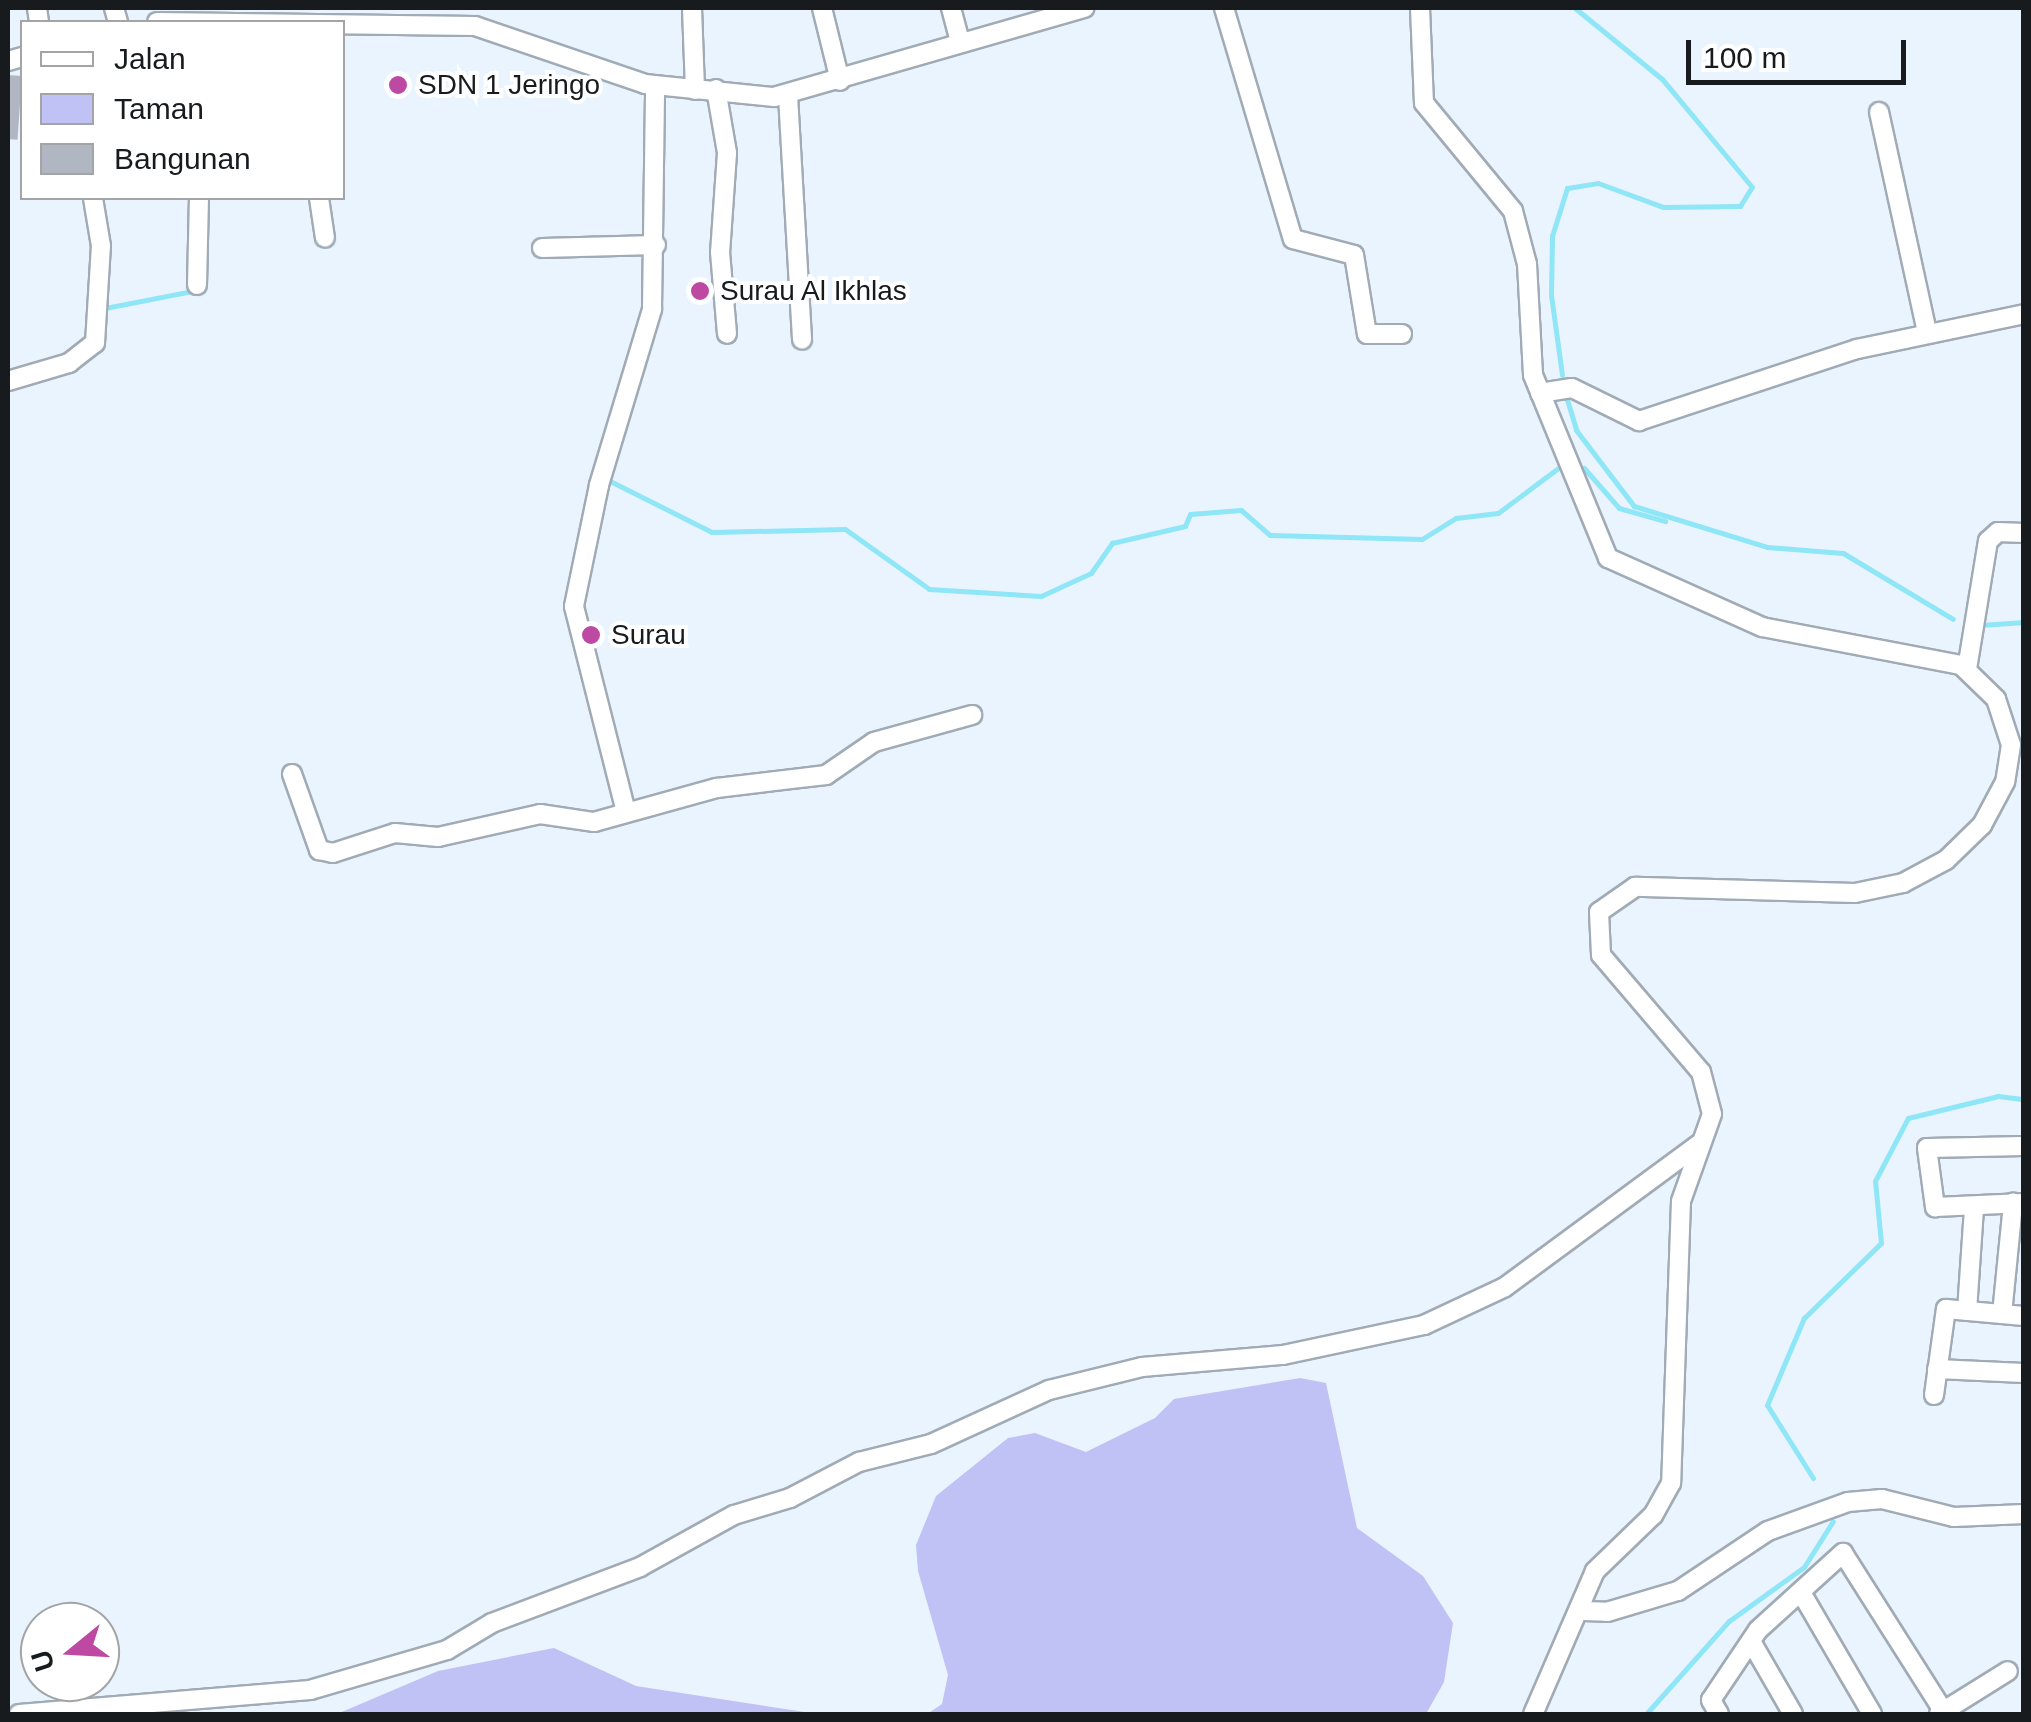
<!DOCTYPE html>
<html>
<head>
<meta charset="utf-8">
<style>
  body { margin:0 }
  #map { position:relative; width:2031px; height:1722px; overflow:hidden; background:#e9f4ff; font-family:Arial,sans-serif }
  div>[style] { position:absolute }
  .green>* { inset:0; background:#c0c2f5 }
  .stream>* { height:5px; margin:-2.5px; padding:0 2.5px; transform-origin:2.5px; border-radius:2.5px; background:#8fe6f6 }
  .building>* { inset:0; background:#b0b6c2; transform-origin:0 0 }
  .roads { filter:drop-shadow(2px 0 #a1abb5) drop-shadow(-2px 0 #a1abb5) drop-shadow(0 2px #a1abb5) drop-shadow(0 -2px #a1abb5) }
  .minor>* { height:18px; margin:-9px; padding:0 9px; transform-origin:9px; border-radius:9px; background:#fff }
  .dots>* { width:28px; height:28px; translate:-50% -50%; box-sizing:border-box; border:5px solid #fff; border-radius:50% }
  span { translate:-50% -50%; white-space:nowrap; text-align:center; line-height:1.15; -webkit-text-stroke:8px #fff; paint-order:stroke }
  .poi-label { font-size:28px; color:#171b1e }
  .left { translate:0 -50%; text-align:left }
  .frame { position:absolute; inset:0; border:10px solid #171b1e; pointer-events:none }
  .legend { position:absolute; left:20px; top:20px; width:325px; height:180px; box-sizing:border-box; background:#fff; border:2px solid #a2a4a5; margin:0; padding:12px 18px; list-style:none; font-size:30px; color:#171b1e }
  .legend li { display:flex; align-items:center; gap:20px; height:50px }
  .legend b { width:50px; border:2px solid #a2a4a5 }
  .north { position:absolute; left:20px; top:1602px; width:100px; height:100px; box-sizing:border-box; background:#fff; border:2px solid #a2a4a5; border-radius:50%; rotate:252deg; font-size:28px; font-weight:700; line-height:40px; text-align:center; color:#171b1e }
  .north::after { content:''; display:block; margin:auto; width:35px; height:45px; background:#bd49a3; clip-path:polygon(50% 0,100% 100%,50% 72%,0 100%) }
  .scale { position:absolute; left:1686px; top:40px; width:220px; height:45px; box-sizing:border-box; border:5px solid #171b1e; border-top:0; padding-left:12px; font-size:30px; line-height:35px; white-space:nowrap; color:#171b1e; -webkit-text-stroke:8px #fff; paint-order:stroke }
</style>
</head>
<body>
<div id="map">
  <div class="green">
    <i style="clip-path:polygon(1300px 1378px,1326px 1383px,1357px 1528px,1423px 1576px,1453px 1623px,1444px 1682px,1426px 1714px,927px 1714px,942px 1704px,948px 1675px,918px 1571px,916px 1545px,936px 1496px,1008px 1438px,1035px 1433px,1086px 1452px,1155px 1418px,1174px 1399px)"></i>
    <i style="clip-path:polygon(554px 1648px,636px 1686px,818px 1714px,337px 1714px,438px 1671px)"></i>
  </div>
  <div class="stream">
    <i style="left:105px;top:308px;width:95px;rotate:-11deg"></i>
    <i style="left:1562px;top:375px;width:81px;rotate:-97.8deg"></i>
    <i style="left:1551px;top:295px;width:59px;rotate:-89deg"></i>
    <i style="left:1552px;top:236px;width:50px;rotate:-72.6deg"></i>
    <i style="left:1567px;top:188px;width:31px;rotate:-9deg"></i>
    <i style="left:1598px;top:183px;width:69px;rotate:20.3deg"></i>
    <i style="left:1663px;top:207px;width:77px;rotate:-0.7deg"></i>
    <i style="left:1740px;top:206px;width:22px;rotate:-58deg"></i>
    <i style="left:1752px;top:187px;width:141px;rotate:-129.8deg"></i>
    <i style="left:1662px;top:79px;width:112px;rotate:-140.8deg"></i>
    <i style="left:1565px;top:393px;width:39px;rotate:73deg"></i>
    <i style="left:1576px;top:430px;width:96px;rotate:52.7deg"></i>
    <i style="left:1634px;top:506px;width:139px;rotate:17.1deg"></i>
    <i style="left:1767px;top:547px;width:76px;rotate:4.5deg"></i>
    <i style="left:1843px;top:553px;width:128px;rotate:31deg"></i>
    <i style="left:1584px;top:468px;width:53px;rotate:48.8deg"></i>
    <i style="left:1619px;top:508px;width:48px;rotate:15.8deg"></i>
    <i style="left:608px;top:480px;width:116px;rotate:26.6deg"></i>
    <i style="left:712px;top:532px;width:133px;rotate:-1.3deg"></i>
    <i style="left:845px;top:529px;width:103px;rotate:35.5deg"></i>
    <i style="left:929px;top:589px;width:112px;rotate:3.6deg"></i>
    <i style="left:1041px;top:596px;width:55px;rotate:-24.7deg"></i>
    <i style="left:1091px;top:573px;width:37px;rotate:-55deg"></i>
    <i style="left:1112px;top:543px;width:75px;rotate:-13.1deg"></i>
    <i style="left:1185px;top:526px;width:13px;rotate:-67deg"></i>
    <i style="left:1190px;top:514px;width:51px;rotate:-4.5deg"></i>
    <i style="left:1241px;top:510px;width:38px;rotate:41deg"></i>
    <i style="left:1270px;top:535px;width:152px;rotate:1.5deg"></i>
    <i style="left:1422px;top:539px;width:40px;rotate:-32deg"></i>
    <i style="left:1456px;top:518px;width:42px;rotate:-6.8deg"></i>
    <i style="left:1498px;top:513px;width:84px;rotate:-36.7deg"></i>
    <i style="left:1981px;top:625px;width:43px;rotate:-4deg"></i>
    <i style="left:1813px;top:1478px;width:86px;rotate:-122.2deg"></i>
    <i style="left:1767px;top:1405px;width:95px;rotate:-67deg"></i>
    <i style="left:1804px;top:1318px;width:107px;rotate:-44.2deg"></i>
    <i style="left:1881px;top:1243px;width:62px;rotate:-95.5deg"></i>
    <i style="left:1875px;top:1181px;width:71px;rotate:-62.4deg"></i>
    <i style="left:1908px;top:1118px;width:93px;rotate:-13.7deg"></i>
    <i style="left:1998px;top:1096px;width:26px;rotate:7deg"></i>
    <i style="left:1646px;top:1714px;width:125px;rotate:-48.3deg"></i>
    <i style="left:1729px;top:1621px;width:92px;rotate:-35.8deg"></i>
    <i style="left:1804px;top:1567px;width:54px;rotate:-57.8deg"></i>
  </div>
  <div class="building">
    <i style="left:8px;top:75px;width:14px;height:64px;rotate:4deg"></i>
  </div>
  <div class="roads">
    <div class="minor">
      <i style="left:37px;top:8px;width:14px;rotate:82deg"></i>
      <i style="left:114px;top:8px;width:15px;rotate:74deg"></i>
      <i style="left:692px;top:8px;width:82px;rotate:87.9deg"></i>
      <i style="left:822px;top:8px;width:75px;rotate:76.1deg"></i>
      <i style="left:951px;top:8px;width:35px;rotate:75deg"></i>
      <i style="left:1224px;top:8px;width:241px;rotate:73.4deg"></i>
      <i style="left:1293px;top:239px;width:63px;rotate:14.7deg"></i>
      <i style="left:1354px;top:255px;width:80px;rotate:80.7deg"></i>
      <i style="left:1367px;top:334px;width:35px"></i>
      <i style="left:1420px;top:8px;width:95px;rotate:87.6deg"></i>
      <i style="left:1424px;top:103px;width:140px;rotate:50.5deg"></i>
      <i style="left:1513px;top:211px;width:55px;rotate:75.2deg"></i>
      <i style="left:1527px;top:264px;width:111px;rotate:86.9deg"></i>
      <i style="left:1533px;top:375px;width:198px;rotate:67.7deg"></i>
      <i style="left:1608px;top:558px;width:169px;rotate:24.1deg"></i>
      <i style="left:1762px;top:627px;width:203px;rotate:10.8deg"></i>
      <i style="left:1961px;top:665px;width:49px;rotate:44.2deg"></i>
      <i style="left:1996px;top:699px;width:48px;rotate:71.9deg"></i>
      <i style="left:2011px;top:745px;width:37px;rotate:99deg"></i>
      <i style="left:2005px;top:782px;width:49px;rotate:118.1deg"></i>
      <i style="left:1982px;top:825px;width:50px;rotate:135.8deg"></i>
      <i style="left:1946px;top:860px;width:49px;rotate:151.9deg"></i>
      <i style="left:1903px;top:883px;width:49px;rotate:168.2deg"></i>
      <i style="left:1855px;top:893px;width:220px;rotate:-178.4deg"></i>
      <i style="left:1635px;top:887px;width:44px;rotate:145.2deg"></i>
      <i style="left:1599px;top:912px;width:43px;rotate:87.3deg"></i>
      <i style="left:1601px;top:955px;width:154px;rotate:49.5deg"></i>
      <i style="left:1701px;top:1072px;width:43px;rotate:75.3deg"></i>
      <i style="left:1712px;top:1114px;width:92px;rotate:109.6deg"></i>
      <i style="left:1681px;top:1201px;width:282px;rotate:92deg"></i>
      <i style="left:1671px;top:1483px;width:37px;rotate:119deg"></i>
      <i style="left:1653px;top:1515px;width:81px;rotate:136deg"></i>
      <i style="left:1595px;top:1571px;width:156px;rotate:113.4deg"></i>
      <i style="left:157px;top:22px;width:318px;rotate:0.7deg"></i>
      <i style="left:475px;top:26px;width:180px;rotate:18.8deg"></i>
      <i style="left:645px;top:84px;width:130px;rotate:5.8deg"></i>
      <i style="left:774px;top:97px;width:323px;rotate:-16deg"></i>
      <i style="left:8px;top:61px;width:15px;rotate:-16deg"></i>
      <i style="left:716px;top:89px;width:65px;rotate:80.2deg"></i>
      <i style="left:727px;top:153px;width:99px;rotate:94deg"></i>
      <i style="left:720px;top:252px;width:82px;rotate:85.1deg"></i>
      <i style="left:788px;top:96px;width:244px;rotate:86.7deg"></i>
      <i style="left:1879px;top:112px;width:226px;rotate:77.7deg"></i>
      <i style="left:319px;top:198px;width:40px;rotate:81.5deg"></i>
      <i style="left:542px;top:248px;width:114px;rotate:-1.5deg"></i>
      <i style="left:197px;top:285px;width:87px;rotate:-88.7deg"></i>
      <i style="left:8px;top:381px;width:64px;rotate:-16.4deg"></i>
      <i style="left:69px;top:363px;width:33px;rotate:-38deg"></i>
      <i style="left:95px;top:343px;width:97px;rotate:-86.5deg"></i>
      <i style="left:101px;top:246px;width:49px;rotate:-99.5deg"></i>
      <i style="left:1540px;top:393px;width:32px;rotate:-9deg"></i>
      <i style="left:1572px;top:388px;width:75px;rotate:26.2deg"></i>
      <i style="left:1639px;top:421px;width:230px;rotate:-18.3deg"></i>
      <i style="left:1857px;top:349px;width:171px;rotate:-11.8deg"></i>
      <i style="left:1967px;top:669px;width:130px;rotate:-80.7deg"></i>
      <i style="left:1988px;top:541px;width:13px;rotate:-42deg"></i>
      <i style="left:1998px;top:532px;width:26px;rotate:2deg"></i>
      <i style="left:292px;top:774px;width:81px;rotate:70.4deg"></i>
      <i style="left:319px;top:850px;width:14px;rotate:12deg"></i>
      <i style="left:333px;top:853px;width:65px;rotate:-17.9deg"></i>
      <i style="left:395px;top:833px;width:43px;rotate:5.3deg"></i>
      <i style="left:438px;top:837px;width:105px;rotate:-12.7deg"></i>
      <i style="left:540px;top:814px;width:55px;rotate:8.4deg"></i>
      <i style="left:594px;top:822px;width:128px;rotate:-15.5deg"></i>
      <i style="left:717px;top:788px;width:110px;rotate:-6.8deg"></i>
      <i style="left:826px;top:775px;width:58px;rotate:-34.5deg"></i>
      <i style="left:874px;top:742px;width:102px;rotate:-15.4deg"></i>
      <i style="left:626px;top:812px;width:212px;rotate:-104.2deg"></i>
      <i style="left:574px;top:606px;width:124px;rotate:-78.3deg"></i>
      <i style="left:599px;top:485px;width:184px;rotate:-73.2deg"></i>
      <i style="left:652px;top:309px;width:223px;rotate:-89.2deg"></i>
      <i style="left:2024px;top:1146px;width:97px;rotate:178.8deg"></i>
      <i style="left:1927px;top:1148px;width:60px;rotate:82.3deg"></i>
      <i style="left:1935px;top:1207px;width:89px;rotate:-2.6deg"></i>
      <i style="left:1967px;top:1311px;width:103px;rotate:-86.1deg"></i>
      <i style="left:2002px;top:1314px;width:112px;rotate:-84.3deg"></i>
      <i style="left:1937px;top:1369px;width:87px;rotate:2.6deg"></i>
      <i style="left:1934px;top:1395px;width:87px;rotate:-82.1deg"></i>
      <i style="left:1946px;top:1309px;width:78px;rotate:5.1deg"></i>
      <i style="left:1802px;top:1594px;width:139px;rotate:59.7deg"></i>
      <i style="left:1584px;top:1611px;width:23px;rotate:2deg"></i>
      <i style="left:1607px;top:1612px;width:74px;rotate:-16.5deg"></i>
      <i style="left:1678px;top:1591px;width:108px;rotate:-33.7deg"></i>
      <i style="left:1768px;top:1531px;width:85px;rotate:-19.9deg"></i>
      <i style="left:1848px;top:1502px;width:34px;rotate:-5deg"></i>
      <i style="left:1882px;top:1499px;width:74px;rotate:14deg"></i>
      <i style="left:1954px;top:1517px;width:70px;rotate:-2.5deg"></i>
      <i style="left:1752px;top:1643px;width:82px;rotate:60deg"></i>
      <i style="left:19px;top:1714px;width:292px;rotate:-4.7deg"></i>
      <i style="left:310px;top:1690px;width:143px;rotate:-16.3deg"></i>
      <i style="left:447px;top:1650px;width:52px;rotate:-31deg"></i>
      <i style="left:492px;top:1623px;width:158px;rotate:-20.7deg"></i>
      <i style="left:640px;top:1567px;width:107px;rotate:-29deg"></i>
      <i style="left:734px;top:1515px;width:59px;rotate:-16.9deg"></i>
      <i style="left:790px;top:1498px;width:78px;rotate:-27.6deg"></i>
      <i style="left:859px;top:1462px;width:74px;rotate:-14deg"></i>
      <i style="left:931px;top:1444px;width:130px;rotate:-24.6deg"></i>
      <i style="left:1049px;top:1390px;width:96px;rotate:-13.9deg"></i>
      <i style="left:1142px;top:1367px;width:142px;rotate:-4.9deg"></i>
      <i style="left:1283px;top:1355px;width:144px;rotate:-12deg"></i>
      <i style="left:1424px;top:1325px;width:89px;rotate:-25.1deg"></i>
      <i style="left:1505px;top:1287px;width:241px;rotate:-36.4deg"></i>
      <i style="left:1719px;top:1714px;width:16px;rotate:-120deg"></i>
      <i style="left:1711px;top:1700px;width:84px;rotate:-56.1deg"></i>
      <i style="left:1758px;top:1630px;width:115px;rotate:-42.2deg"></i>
      <i style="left:1843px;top:1553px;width:191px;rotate:57.6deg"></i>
      <i style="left:1939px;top:1714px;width:81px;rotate:-31.9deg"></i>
    </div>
  </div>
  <div class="dots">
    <i style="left:398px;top:85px;background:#bd49a3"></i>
    <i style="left:700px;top:291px;background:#bd49a3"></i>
    <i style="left:591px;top:635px;background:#bd49a3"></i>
  </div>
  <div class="poi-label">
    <span class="left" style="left:418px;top:85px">SDN 1 Jeringo</span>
    <span class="left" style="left:720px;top:291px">Surau Al Ikhlas</span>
    <span class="left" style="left:611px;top:635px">Surau</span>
  </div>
  <div class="frame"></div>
  <ul class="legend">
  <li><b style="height:12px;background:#fff"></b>Jalan</li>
  <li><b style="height:28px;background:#c0c2f5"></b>Taman</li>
  <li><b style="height:28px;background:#b0b6c2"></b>Bangunan</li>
  </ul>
  <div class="north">U</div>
  <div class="scale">100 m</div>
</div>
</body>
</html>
